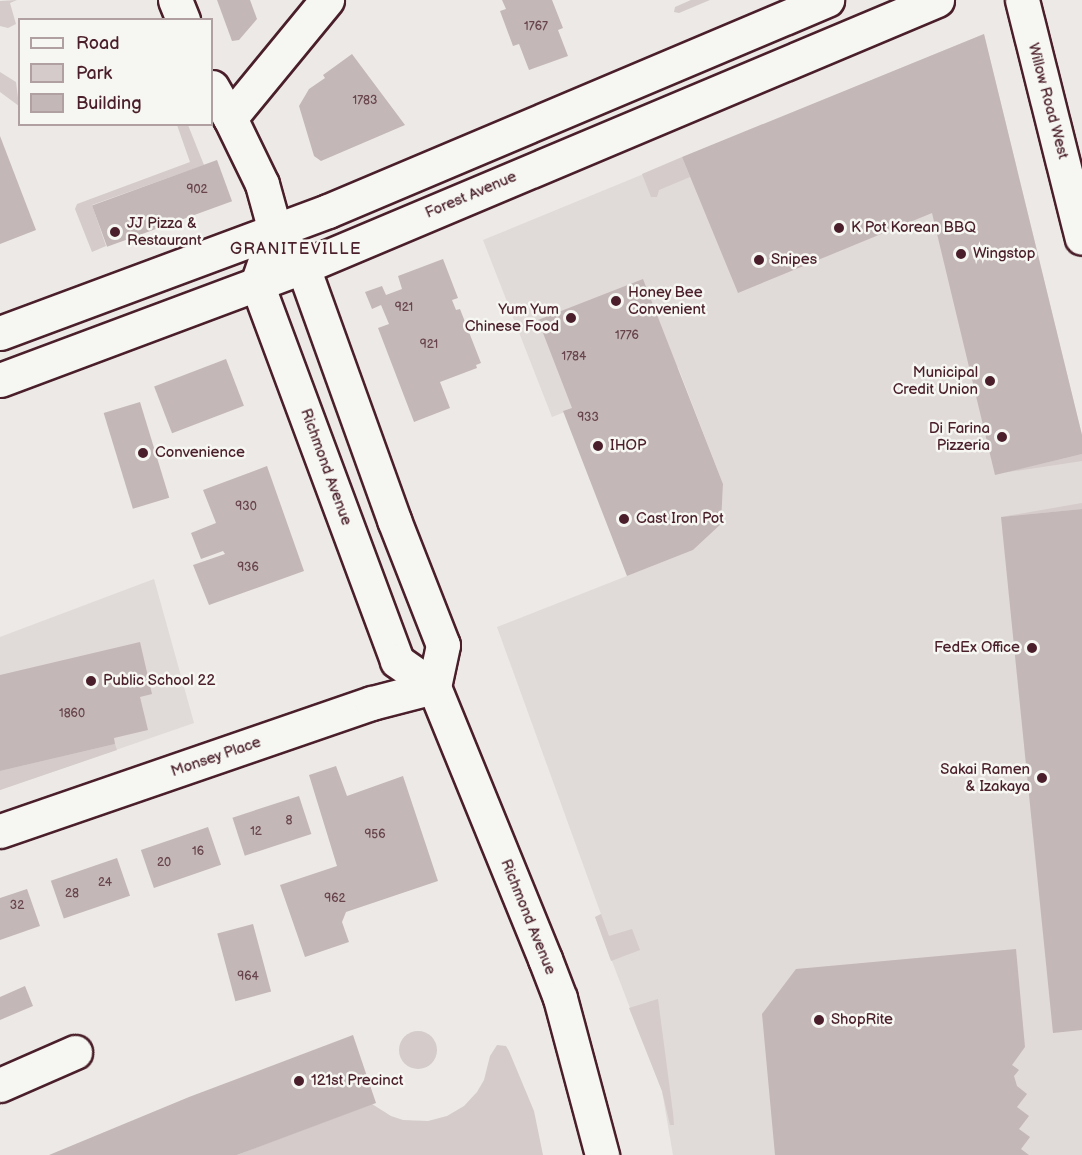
<!DOCTYPE html>
<html>
<head>
<meta charset="utf-8">
<style>
  body { margin:0 }
  #map { position:relative; width:1082px; height:1155px; overflow:hidden; background:#ece9e6; font-family:"Balsamiq Sans",sans-serif }
  div>[style] { position:absolute }
  .built>* { inset:0; background:#e0dad8 }
  .green>* { inset:0; background:#d4cbca }
  .round { border-radius:50% }
  .building>* { inset:0; background:#c4b7b7; transform-origin:0 0 }
  .roads { filter:drop-shadow(2px 0 #4a1f2b) drop-shadow(-2px 0 #4a1f2b) drop-shadow(0 2px #4a1f2b) drop-shadow(0 -2px #4a1f2b) }
  .minor>* { height:33px; margin:-16.5px; padding:0 16.5px; transform-origin:16.5px; border-radius:16.5px; background:#f6f6f2 }
  .major>* { height:33px; margin:-16.5px; padding:0 16.5px; transform-origin:16.5px; border-radius:16.5px; background:#f6f6f2 }
  .dots>* { width:16px; height:16px; translate:-50% -50%; box-sizing:border-box; border:3px solid #f6f6f2; border-radius:50% }
  span { translate:-50% -50%; white-space:nowrap; text-align:center; line-height:1.15; -webkit-text-stroke:5px #f6f6f2; paint-order:stroke }
  .number-label { font-size:12px; color:#68454e }
  .number-label span { -webkit-text-stroke-width:0 }
  .street-label { font-size:15px; color:#4a1f2b }
  .poi-label { font-size:15px; color:#4a1f2b }
  .left { translate:0 -50%; text-align:left }
  .right { translate:-100% -50%; text-align:right }
  .neighbourhood-label { font-size:16px; color:#4a1f2b; letter-spacing:1.5px }
  .legend { position:absolute; left:18px; top:18px; width:195px; height:108px; box-sizing:border-box; background:#f6f6f2; border:2px solid #b1a0a2; margin:0; padding:8px 10px; list-style:none; font-size:18px; color:#4a1f2b }
  .legend li { display:flex; align-items:center; gap:12px; height:30px }
  .legend b { width:30px; border:2px solid #b1a0a2 }
</style>
</head>
<body>
<div id="map">
  <div class="built">
    <i style="clip-path:polygon(984px 34px,1082px 435px,1082px 1155px,673px 1155px,662px 1091px,595px 917px,601px 914px,497px 627px,693px 550px,721px 524px,723px 484px,678px 367px,552px 417px,483px 240px)"></i>
    <i style="clip-path:polygon(154px 579px,194px 723px,0 790px,0 637px)"></i>
  </div>
  <div class="green">
    <i style="clip-path:polygon(17px 0,10px 3px,16px 24px,8px 28px,0 26px,0 1px)"></i>
    <i style="clip-path:polygon(691px 0,710px 0,679px 13px,674px 12px,675px 7px)"></i>
    <i style="clip-path:polygon(0 72px,16px 82px,19px 106px,0 92px)"></i>
    <i style="clip-path:polygon(177px 125px,188px 125px,204px 165px,92px 205px,106px 246px,92px 252px,75px 209px,77px 204px,190px 162px)"></i>
    <i style="clip-path:polygon(682px 157px,690px 177px,659px 190px,657px 197px,651px 197px,642px 174px)"></i>
    <i style="clip-path:polygon(1082px 454px,1082px 461px,1002px 473px)"></i>
    <i style="clip-path:polygon(1082px 503px,1082px 509px,1001px 517px)"></i>
    <i style="clip-path:polygon(115px 744px,117px 750px,0 790px,0 771px)"></i>
    <i style="clip-path:polygon(601px 914px,609px 936px,632px 929px,640px 950px,611px 961px,595px 917px)"></i>
    <i style="clip-path:polygon(658px 999px,673px 1113px,674px 1125px,670px 1125px,662px 1091px,629px 1008px)"></i>
    <i class="round" style="left:399px;top:1031px;width:38px;height:38px"></i>
    <i style="clip-path:polygon(497px 1045px,506px 1046px,509px 1051px,534px 1111px,543px 1155px,237px 1155px,372px 1104px,391px 1116px,403px 1120px,428px 1121px,447px 1116px,464px 1106px,477px 1092px,484px 1080px,490px 1056px)"></i>
  </div>
  <div class="building">
    <i style="clip-path:polygon(217px 0,250px 0,257px 19px,239px 40px,232px 41px)"></i>
    <i style="clip-path:polygon(502px 0,552px 0,563px 28px,558px 30px,568px 56px,529px 70px,519px 44px,513px 46px,500px 11px,506px 9px)"></i>
    <i style="clip-path:polygon(984px 34px,1082px 435px,1082px 454px,995px 475px,932px 213px,738px 293px,682px 157px)"></i>
    <i style="clip-path:polygon(352px 54px,405px 125px,321px 161px,314px 156px,299px 106px,309px 89px,325px 78px,323px 75px)"></i>
    <i style="clip-path:polygon(0 136px,36px 230px,0 244px)"></i>
    <i style="left:217px;top:160px;width:44px;height:133px;rotate:70deg"></i>
    <i style="clip-path:polygon(443px 259px,458px 298px,452px 300px,456px 310px,460px 309px,481px 363px,476px 365px,477px 368px,440px 382px,450px 408px,414px 422px,378px 328px,389px 324px,381px 305px,372px 309px,365px 292px,382px 286px,386px 295px,402px 289px,398px 276px)"></i>
    <i style="clip-path:polygon(643px 279px,723px 484px,721px 524px,693px 550px,627px 576px,563px 411px,572px 408px,538px 320px)"></i>
    <i style="left:226px;top:359px;width:50px;height:77px;rotate:69deg"></i>
    <i style="left:140px;top:402px;width:100px;height:38px;rotate:73deg"></i>
    <i style="clip-path:polygon(267px 466px,304px 571px,209px 605px,193px 565px,225px 554px,223px 551px,201px 559px,191px 533px,216px 523px,203px 490px)"></i>
    <i style="clip-path:polygon(1082px 509px,1082px 1030px,1053px 1033px,1001px 517px)"></i>
    <i style="clip-path:polygon(140px 642px,152px 694px,140px 697px,148px 730px,114px 738px,115px 744px,0 771px,0 675px)"></i>
    <i style="clip-path:polygon(336px 766px,347px 796px,403px 776px,438px 881px,346px 912px,342px 922px,349px 942px,305px 957px,280px 885px,337px 866px,309px 775px)"></i>
    <i style="left:299px;top:796px;width:40px;height:70px;rotate:72deg"></i>
    <i style="left:208px;top:827px;width:40px;height:71px;rotate:71deg"></i>
    <i style="left:117px;top:858px;width:40px;height:70px;rotate:71deg"></i>
    <i style="clip-path:polygon(27px 889px,40px 926px,0 940px,0 898px)"></i>
    <i style="left:253px;top:924px;width:70px;height:37px;rotate:75deg"></i>
    <i style="clip-path:polygon(1016px 949px,1025px 1047px,1012px 1065px,1019px 1070px,1014px 1076px,1017px 1086px,1027px 1094px,1017px 1107px,1029px 1116px,1019px 1129px,1030px 1137px,1021px 1149px,1029px 1155px,775px 1155px,762px 1014px,796px 969px)"></i>
    <i style="clip-path:polygon(25px 986px,33px 1006px,0 1020px,0 997px)"></i>
    <i style="clip-path:polygon(353px 1035px,376px 1103px,237px 1155px,49px 1155px,189px 1097px)"></i>
  </div>
  <div class="roads">
    <div class="minor">
      <i style="left:1022px;top:0;width:245px;rotate:75.9deg"></i>
      <i style="left:230px;top:118px;width:153px;rotate:-50.6deg"></i>
      <i style="left:0;top:831px;width:393px;rotate:-19deg"></i>
      <i style="left:372px;top:703px;width:64px;rotate:-14.5deg"></i>
      <i style="left:0;top:1085px;width:82px;rotate:-23.7deg"></i>
    </div>
    <div class="major">
      <i style="left:175px;top:0;width:22px;rotate:68deg"></i>
      <i style="left:212px;top:87px;width:36px;rotate:60deg"></i>
      <i style="left:230px;top:118px;width:73px;rotate:64.1deg"></i>
      <i style="left:262px;top:184px;width:49px;rotate:74.5deg"></i>
      <i style="left:275px;top:231px;width:46px;rotate:52.1deg"></i>
      <i style="left:303px;top:267px;width:269px;rotate:70.2deg"></i>
      <i style="left:394px;top:520px;width:134px;rotate:68.6deg"></i>
      <i style="left:443px;top:645px;width:43px;rotate:102.1deg"></i>
      <i style="left:275px;top:231px;width:56px;rotate:108.8deg"></i>
      <i style="left:257px;top:284px;width:402px;rotate:69.6deg"></i>
      <i style="left:397px;top:661px;width:45px;rotate:35.1deg"></i>
      <i style="left:434px;top:687px;width:294px;rotate:67.8deg"></i>
      <i style="left:545px;top:959px;width:42px;rotate:69deg"></i>
      <i style="left:560px;top:998px;width:163px;rotate:75deg"></i>
      <i style="left:0;top:333px;width:350px;rotate:-20.4deg"></i>
      <i style="left:328px;top:211px;width:542px;rotate:-22.92deg"></i>
      <i style="left:0;top:380px;width:323px;rotate:-20.5deg"></i>
      <i style="left:303px;top:267px;width:688px;rotate:-22.84deg"></i>
    </div>
  </div>
  <div class="dots">
    <i style="left:839px;top:228px;background:#4a1f2b"></i>
    <i style="left:115px;top:232px;background:#4a1f2b"></i>
    <i style="left:961px;top:254px;background:#4a1f2b"></i>
    <i style="left:759px;top:260px;background:#4a1f2b"></i>
    <i style="left:616px;top:301px;background:#4a1f2b"></i>
    <i style="left:571px;top:318px;background:#4a1f2b"></i>
    <i style="left:990px;top:381px;background:#4a1f2b"></i>
    <i style="left:1002px;top:437px;background:#4a1f2b"></i>
    <i style="left:598px;top:446px;background:#4a1f2b"></i>
    <i style="left:143px;top:453px;background:#4a1f2b"></i>
    <i style="left:624px;top:519px;background:#4a1f2b"></i>
    <i style="left:1032px;top:648px;background:#4a1f2b"></i>
    <i style="left:91px;top:681px;background:#4a1f2b"></i>
    <i style="left:1042px;top:778px;background:#4a1f2b"></i>
    <i style="left:819px;top:1020px;background:#4a1f2b"></i>
    <i style="left:299px;top:1081px;background:#4a1f2b"></i>
  </div>
  <div class="number-label">
    <span style="left:536px;top:27px">1767</span>
    <span style="left:365px;top:101px">1783</span>
    <span style="left:197px;top:190px">902</span>
    <span style="left:404px;top:308px">921</span>
    <span style="left:627px;top:336px">1776</span>
    <span style="left:429px;top:345px">921</span>
    <span style="left:574px;top:357px">1784</span>
    <span style="left:588px;top:418px">933</span>
    <span style="left:246px;top:507px">930</span>
    <span style="left:248px;top:568px">936</span>
    <span style="left:72px;top:714px">1860</span>
    <span style="left:289px;top:821px">8</span>
    <span style="left:256px;top:832px">12</span>
    <span style="left:375px;top:835px">956</span>
    <span style="left:198px;top:852px">16</span>
    <span style="left:164px;top:863px">20</span>
    <span style="left:105px;top:883px">24</span>
    <span style="left:72px;top:894px">28</span>
    <span style="left:335px;top:899px">962</span>
    <span style="left:17px;top:906px">32</span>
    <span style="left:248px;top:977px">964</span>
  </div>
  <div class="street-label">
    <span style="left:1048px;top:101px;rotate:75deg">Willow Road West</span>
    <span style="left:471px;top:195px;rotate:-23deg">Forest Avenue</span>
    <span style="left:326px;top:467px;rotate:70deg">Richmond Avenue</span>
    <span style="left:216px;top:757px;rotate:-19deg">Monsey Place</span>
    <span style="left:528px;top:917px;rotate:68deg">Richmond Avenue</span>
  </div>
  <div class="poi-label">
    <span class="left" style="left:127px;top:232px">JJ Pizza &amp;<br>Restaurant</span>
    <span class="left" style="left:851px;top:228px">K Pot Korean BBQ</span>
    <span class="left" style="left:973px;top:254px">Wingstop</span>
    <span class="left" style="left:771px;top:260px">Snipes</span>
    <span class="left" style="left:628px;top:301px">Honey Bee<br>Convenient</span>
    <span class="right" style="left:559px;top:318px">Yum Yum<br>Chinese Food</span>
    <span class="right" style="left:978px;top:381px">Municipal<br>Credit Union</span>
    <span class="right" style="left:990px;top:437px">Di Farina<br>Pizzeria</span>
    <span class="left" style="left:610px;top:446px">IHOP</span>
    <span class="left" style="left:155px;top:453px">Convenience</span>
    <span class="left" style="left:636px;top:519px">Cast Iron Pot</span>
    <span class="right" style="left:1020px;top:648px">FedEx Office</span>
    <span class="left" style="left:103px;top:681px">Public School 22</span>
    <span class="right" style="left:1030px;top:778px">Sakai Ramen<br>&amp; Izakaya</span>
    <span class="left" style="left:831px;top:1020px">ShopRite</span>
    <span class="left" style="left:311px;top:1081px">121st Precinct</span>
  </div>
  <div class="neighbourhood-label">
    <span style="left:296px;top:250px">GRANITEVILLE</span>
  </div>
  <ul class="legend">
  <li><b style="height:8px;background:#f6f6f2"></b>Road</li>
  <li><b style="height:16px;background:#d4cbca"></b>Park</li>
  <li><b style="height:16px;background:#c4b7b7"></b>Building</li>
  </ul>
</div>
</body>
</html>
